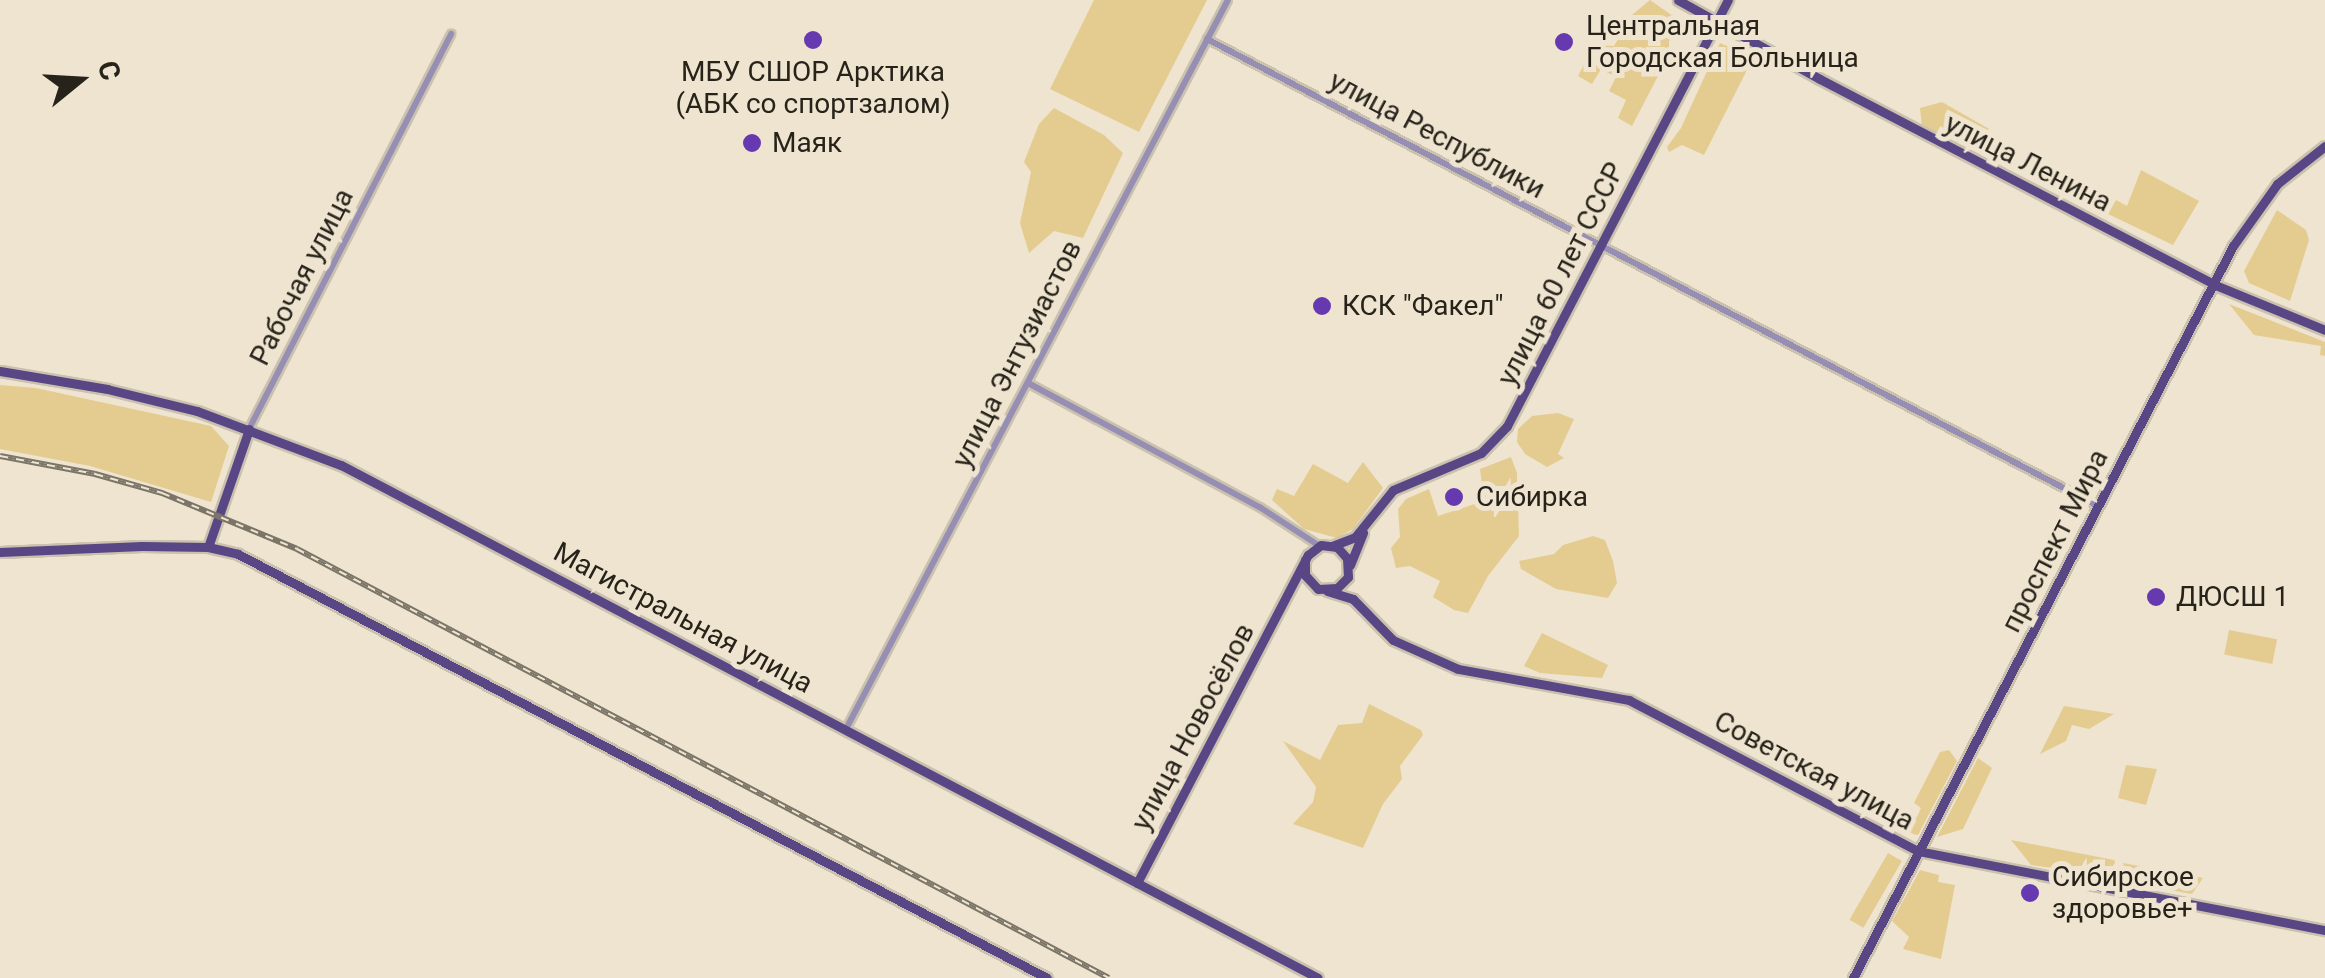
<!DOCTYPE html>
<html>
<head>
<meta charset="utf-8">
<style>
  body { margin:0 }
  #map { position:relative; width:2325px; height:978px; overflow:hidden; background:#eee4cf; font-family:Roboto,sans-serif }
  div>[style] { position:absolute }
  .green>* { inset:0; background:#e4cc91; transform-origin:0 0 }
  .roads { filter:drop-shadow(2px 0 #cac1af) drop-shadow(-2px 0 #cac1af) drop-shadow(0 2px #cac1af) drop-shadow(0 -2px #cac1af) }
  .minor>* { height:6px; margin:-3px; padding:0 3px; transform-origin:3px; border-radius:3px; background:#978fb3 }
  .major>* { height:9px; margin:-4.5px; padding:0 4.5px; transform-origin:4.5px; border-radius:4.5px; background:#594785 }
  .rail>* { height:6px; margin-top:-3px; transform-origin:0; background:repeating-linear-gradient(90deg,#eee4cf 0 8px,#7b7567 0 16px); box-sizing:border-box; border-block:2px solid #7b7567 }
  .dots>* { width:28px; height:28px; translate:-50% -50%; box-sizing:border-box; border:5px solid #eee4cf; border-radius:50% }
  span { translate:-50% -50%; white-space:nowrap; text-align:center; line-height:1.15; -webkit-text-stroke:10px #eee4cf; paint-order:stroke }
  .poi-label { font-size:28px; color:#27231b }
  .left { translate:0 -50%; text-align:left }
  .street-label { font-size:28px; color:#27231b }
  .north { position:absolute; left:30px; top:30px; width:100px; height:100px; -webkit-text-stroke:8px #eee4cf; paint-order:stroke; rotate:72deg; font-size:28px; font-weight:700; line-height:40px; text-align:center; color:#27231b }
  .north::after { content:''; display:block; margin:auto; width:35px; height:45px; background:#27231b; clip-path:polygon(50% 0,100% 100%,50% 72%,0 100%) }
</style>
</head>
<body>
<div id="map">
  <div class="green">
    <i style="clip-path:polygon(1094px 0,1207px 0,1139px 132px,1050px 89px)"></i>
    <i style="clip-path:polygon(1650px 0,1683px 23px,1669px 41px,1669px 55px,1632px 126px,1618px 118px,1626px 100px,1609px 91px,1616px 77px,1601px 69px,1592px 84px,1578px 76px,1594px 45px,1614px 46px,1632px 15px)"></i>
    <i style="clip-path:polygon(1720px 43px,1739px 51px,1750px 64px,1704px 155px,1682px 145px,1669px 152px,1667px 147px,1681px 128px)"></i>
    <i style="clip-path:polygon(1942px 102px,1991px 130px,1995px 137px,1980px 157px,1922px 127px,1920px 108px)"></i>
    <i style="clip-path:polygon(1054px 108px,1104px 135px,1123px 153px,1083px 238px,1054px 231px,1029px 253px,1020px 223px,1031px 172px,1024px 162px,1039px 124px)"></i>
    <i style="clip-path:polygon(2141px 170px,2199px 201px,2173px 245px,2108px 214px,2116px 200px,2127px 206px)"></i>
    <i style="clip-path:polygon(2277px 210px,2306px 230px,2309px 240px,2290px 301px,2249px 283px,2244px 271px)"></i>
    <i style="clip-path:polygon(2229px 304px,2325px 342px,2325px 356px,2320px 355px,2321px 346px,2254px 335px)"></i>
    <i style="clip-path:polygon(0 385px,36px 388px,211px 426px,229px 446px,211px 502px,90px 466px,0 449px)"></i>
    <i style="clip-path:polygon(1558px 413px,1574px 419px,1558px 454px,1564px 458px,1547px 467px,1525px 454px,1517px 442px,1518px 429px,1532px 416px)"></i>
    <i style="clip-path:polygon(1511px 457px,1517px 473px,1519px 536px,1488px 576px,1468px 613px,1454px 610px,1433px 597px,1440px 581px,1410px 566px,1396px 568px,1391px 548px,1400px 537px,1398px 509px,1406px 499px,1429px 489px,1438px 516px,1484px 501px,1480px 469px)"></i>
    <i style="clip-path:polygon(1363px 462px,1383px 488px,1353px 529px,1337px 538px,1304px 529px,1272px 500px,1277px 489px,1294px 496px,1313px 464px,1348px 483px)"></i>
    <i style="clip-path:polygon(1593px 536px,1605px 540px,1613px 561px,1617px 583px,1608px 598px,1556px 589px,1521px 569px,1519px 561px,1554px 554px,1563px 545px)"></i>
    <i style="left:2229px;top:630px;width:49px;height:25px;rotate:11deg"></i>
    <i style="clip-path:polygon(1542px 633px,1608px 665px,1602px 678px,1540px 673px,1524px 666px)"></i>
    <i style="clip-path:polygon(1369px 704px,1421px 730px,1423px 735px,1400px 766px,1402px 779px,1383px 804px,1363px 848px,1293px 824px,1313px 802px,1316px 787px,1283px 741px,1320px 760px,1338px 725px,1362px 723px)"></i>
    <i style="clip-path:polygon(2064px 706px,2114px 714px,2089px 729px,2072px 725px,2066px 741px,2040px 754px)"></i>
    <i style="clip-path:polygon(1949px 750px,1957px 761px,1918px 835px,1913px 834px,1902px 827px,1909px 814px,1917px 817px,1921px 808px,1914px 803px,1940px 752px)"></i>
    <i style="clip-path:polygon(1978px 758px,1992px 768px,1963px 829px,1937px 837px)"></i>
    <i style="clip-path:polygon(2126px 765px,2157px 769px,2146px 805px,2118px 798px)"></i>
    <i style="clip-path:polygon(2011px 840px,2114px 860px,2121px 877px,2031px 865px)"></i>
    <i style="left:1888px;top:853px;width:16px;height:77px;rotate:30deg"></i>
    <i style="clip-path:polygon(2123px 863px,2203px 878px,2192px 894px,2129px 883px)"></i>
    <i style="clip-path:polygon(1920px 870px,1939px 875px,1938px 882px,1955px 885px,1941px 959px,1903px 949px,1909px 937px,1892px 921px)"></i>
  </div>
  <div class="roads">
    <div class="minor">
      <i style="left:1207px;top:39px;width:1006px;rotate:27.66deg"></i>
      <i style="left:1028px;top:383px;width:264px;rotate:28.2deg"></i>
      <i style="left:1261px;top:508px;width:68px;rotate:33deg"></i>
      <i style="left:249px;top:429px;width:444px;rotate:-62.9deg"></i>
      <i style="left:846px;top:729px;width:823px;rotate:-62.35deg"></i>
    </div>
    <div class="major">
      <i style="left:1678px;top:0;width:162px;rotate:29.1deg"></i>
      <i style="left:1820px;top:79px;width:443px;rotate:27.5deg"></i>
      <i style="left:2213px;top:284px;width:121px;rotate:22.3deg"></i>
      <i style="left:0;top:371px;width:109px;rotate:9.5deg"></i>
      <i style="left:107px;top:389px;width:93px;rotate:13.7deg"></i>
      <i style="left:197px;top:411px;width:154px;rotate:20.6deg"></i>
      <i style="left:341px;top:465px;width:1103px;rotate:27.7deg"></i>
      <i style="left:1332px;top:546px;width:25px;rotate:-21deg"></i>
      <i style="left:1355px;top:537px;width:60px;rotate:-51deg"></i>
      <i style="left:1393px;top:490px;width:95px;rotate:-22.8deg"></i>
      <i style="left:1481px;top:453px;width:37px;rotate:-46deg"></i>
      <i style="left:1507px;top:426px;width:480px;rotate:-62.6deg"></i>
      <i style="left:208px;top:547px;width:125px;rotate:-70.8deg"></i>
      <i style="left:0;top:552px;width:142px;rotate:-2.4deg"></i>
      <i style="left:142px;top:546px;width:66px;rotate:0.9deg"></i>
      <i style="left:208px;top:547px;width:31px;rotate:13deg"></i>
      <i style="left:238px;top:554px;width:913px;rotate:27.66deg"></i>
      <i style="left:1350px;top:565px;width:35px;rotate:-68deg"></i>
      <i style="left:1327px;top:591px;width:27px;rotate:17deg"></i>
      <i style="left:1353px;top:599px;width:57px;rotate:45.7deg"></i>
      <i style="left:1393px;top:640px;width:71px;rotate:24deg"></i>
      <i style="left:1458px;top:669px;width:174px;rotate:10.3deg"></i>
      <i style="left:1629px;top:700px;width:326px;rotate:27.6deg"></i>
      <i style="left:1918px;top:851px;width:415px;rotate:11deg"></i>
      <i style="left:1137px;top:883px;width:370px;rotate:-62.5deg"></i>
      <i style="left:1308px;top:555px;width:16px;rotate:-38deg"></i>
      <i style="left:1321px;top:545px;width:16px;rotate:7deg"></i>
      <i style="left:1337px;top:547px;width:15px;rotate:48deg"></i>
      <i style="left:1347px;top:558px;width:19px;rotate:87deg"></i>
      <i style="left:1348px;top:577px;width:16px;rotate:135deg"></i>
      <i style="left:1337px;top:588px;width:19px;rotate:177deg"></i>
      <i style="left:1318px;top:589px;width:19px;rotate:-133deg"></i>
      <i style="left:1305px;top:575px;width:15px;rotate:-90deg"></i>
      <i style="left:1853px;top:978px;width:825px;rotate:-62.57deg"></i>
      <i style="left:2233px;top:246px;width:76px;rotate:-54.6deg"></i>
      <i style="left:2277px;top:184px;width:61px;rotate:-38.4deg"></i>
    </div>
  </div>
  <div class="rail">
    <i style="left:0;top:456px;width:97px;rotate:10.7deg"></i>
    <i style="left:95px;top:474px;width:70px;rotate:15.8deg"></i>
    <i style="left:162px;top:493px;width:146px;rotate:22.5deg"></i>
    <i style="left:297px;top:549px;width:918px;rotate:27.85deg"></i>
  </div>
  <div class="dots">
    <i style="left:813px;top:40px;background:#6639b1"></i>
    <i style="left:1564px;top:42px;background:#6639b1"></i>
    <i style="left:752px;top:143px;background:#6639b1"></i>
    <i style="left:1322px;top:306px;background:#6639b1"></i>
    <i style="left:1454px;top:497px;background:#6639b1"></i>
    <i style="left:2156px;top:597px;background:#6639b1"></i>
    <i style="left:2030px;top:893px;background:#6639b1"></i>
  </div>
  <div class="poi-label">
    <span class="left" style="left:1586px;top:42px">Центральная<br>Городская Больница</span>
    <span style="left:813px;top:88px">МБУ СШОР Арктика<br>(АБК со спортзалом)</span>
    <span class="left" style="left:772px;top:143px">Маяк</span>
    <span class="left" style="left:1342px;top:306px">КСК "Факел"</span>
    <span class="left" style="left:1476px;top:497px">Сибирка</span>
    <span class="left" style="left:2176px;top:597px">ДЮСШ 1</span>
    <span class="left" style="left:2052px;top:893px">Сибирское<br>здоровье+</span>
  </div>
  <div class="street-label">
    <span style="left:1437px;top:135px;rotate:28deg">улица Республики</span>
    <span style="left:2028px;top:163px;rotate:27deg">улица Ленина</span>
    <span style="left:1561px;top:274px;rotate:-63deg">улица 60 лет СССР</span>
    <span style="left:302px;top:277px;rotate:-63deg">Рабочая улица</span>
    <span style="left:1017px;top:354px;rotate:-63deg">улица Энтузиастов</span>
    <span style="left:2055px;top:541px;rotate:-63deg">проспект Мира</span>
    <span style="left:683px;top:618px;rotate:28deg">Магистральная улица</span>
    <span style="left:1193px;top:727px;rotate:-62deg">улица Новосёлов</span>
    <span style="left:1814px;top:771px;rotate:28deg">Советская улица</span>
  </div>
  <div class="north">С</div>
</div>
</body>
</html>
